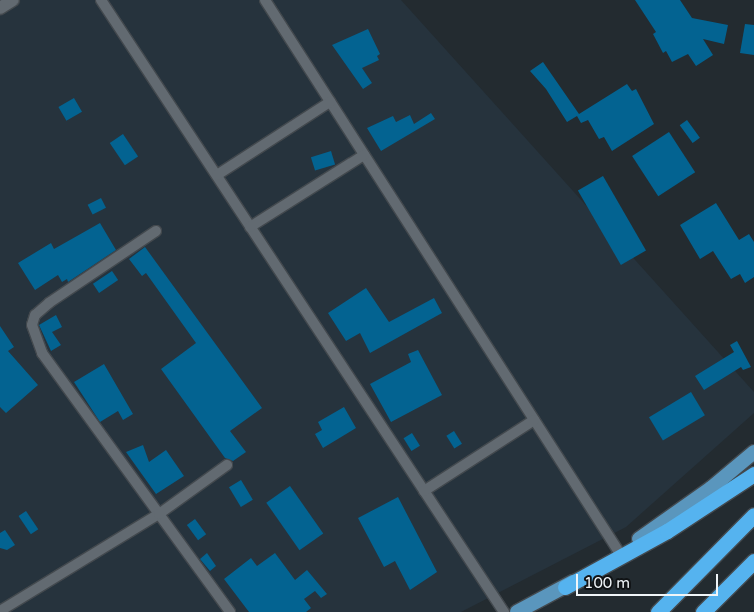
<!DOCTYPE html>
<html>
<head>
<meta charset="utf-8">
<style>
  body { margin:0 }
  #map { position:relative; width:754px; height:612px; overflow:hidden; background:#232b30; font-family:"Varela Round",sans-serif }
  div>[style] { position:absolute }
  .built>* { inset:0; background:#26333d }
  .building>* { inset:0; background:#036391; transform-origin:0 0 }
  .roads { filter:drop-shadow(1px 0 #43494e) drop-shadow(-1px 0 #43494e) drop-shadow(0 1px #43494e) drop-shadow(0 -1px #43494e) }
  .minor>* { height:10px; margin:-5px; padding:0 5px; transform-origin:5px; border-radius:5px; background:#626a71 }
  .tertiary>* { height:12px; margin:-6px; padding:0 6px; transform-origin:6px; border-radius:6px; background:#626a71 }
  .primary>* { height:14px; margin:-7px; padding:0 7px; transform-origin:7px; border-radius:7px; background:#5a96bd }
  .motorway>* { height:15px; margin:-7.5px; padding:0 7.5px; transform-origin:7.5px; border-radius:7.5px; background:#55b3ef }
  span { translate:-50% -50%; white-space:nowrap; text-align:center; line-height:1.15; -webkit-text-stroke:4px #101315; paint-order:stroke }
  .scale { position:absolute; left:576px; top:574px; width:142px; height:22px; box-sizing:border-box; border:2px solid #f0f5f8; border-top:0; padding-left:6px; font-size:15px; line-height:18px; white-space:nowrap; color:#f0f5f8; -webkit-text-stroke:4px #101315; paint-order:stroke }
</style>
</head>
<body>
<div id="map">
  <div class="built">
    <i style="clip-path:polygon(0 0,401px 0,754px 392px,754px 413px,626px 527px,461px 612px,0 612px)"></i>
  </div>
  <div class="building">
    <i style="clip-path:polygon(635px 0,680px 0,692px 18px,728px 25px,724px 44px,703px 39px,713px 55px,696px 66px,688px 54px,672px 62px,666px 51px,663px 53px,653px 34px,656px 32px)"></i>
    <i style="clip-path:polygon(745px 24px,754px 25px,754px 55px,740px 53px)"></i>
    <i style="clip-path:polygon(368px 29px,380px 54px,377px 56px,379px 60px,362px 68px,372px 83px,363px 89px,332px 45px)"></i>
    <i style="clip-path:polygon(543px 62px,579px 114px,627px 84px,632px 91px,636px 89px,654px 124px,612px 151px,604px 137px,599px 139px,588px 120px,581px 123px,577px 116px,567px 122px,546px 89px,530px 71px)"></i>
    <i style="left:74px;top:98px;width:16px;height:18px;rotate:60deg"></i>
    <i style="clip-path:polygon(431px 113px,435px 119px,381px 151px,367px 128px,393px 116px,396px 122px,410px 115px,414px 124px)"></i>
    <i style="left:687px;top:120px;width:22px;height:9px;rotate:54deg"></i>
    <i style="left:669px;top:132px;width:48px;height:44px;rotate:57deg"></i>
    <i style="left:123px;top:134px;width:27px;height:16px;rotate:56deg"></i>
    <i style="left:331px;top:151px;width:14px;height:21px;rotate:73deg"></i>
    <i style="left:603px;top:176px;width:86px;height:29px;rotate:60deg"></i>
    <i style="left:101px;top:198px;width:11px;height:15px;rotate:63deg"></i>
    <i style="clip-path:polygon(716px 203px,739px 240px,749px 234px,754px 242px,754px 277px,745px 283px,740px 274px,731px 279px,713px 251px,700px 259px,680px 225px)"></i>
    <i style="clip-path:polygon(100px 223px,116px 250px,68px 282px,67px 279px,62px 282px,58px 275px,35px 290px,18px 263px,51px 243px,54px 249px)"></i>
    <i style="clip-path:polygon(145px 247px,262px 408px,230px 431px,246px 452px,233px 461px,225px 458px,161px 369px,196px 343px,146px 273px,142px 276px,129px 259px)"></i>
    <i style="left:112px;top:271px;width:11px;height:23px;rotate:56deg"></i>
    <i style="clip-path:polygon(366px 288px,389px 322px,434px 298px,442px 313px,370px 353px,360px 333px,346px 341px,328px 313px)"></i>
    <i style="clip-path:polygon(56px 315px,62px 327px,52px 332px,61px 345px,51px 351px,39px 325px)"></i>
    <i style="clip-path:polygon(0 326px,14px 347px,8px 351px,38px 385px,6px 413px,0 407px)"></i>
    <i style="clip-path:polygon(737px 341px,751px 367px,743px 370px,741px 367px,704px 390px,695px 376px,734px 352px,730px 345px)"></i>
    <i style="clip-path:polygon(418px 350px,442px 395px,391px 422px,370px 384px,411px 362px,408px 354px)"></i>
    <i style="clip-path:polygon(104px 364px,133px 414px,123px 420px,118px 411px,100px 422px,74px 382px)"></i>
    <i style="left:691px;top:392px;width:27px;height:49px;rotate:59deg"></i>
    <i style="clip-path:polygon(344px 407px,356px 428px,323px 448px,315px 434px,322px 430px,318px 422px)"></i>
    <i style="left:454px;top:431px;width:15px;height:9px;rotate:58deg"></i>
    <i style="left:412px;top:433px;width:15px;height:10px;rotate:58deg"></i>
    <i style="clip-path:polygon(143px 445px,149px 462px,166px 450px,184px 476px,156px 494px,126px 452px)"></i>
    <i style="left:241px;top:480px;width:23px;height:14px;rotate:59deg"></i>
    <i style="left:290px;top:486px;width:58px;height:29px;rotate:55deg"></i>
    <i style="clip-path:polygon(398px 497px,437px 572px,410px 590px,395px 561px,384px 567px,358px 518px)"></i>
    <i style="left:26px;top:511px;width:22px;height:9px;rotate:56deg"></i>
    <i style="left:195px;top:519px;width:19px;height:10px;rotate:54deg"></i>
    <i style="clip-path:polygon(5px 530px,15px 545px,7px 550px,0 548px,0 533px)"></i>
    <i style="clip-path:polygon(207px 553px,216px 566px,210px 571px,200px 559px)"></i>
    <i style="clip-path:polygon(275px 553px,295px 580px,307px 570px,327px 594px,321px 598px,315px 591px,304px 599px,311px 608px,306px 612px,249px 612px,224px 579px,251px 558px,257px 566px)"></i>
  </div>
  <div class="roads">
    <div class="minor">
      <i style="left:101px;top:0;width:733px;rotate:56.64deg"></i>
      <i style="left:265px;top:0;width:656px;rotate:57.33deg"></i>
      <i style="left:217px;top:175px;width:135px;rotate:-32.9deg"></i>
      <i style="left:250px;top:227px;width:135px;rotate:-32.3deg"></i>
      <i style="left:156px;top:231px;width:129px;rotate:146.1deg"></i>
      <i style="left:49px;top:303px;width:18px;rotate:139deg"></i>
      <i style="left:35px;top:315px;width:10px;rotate:107deg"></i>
      <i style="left:32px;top:325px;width:30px;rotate:70deg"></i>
      <i style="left:42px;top:353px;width:320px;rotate:54deg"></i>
      <i style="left:424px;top:491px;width:131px;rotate:-32.8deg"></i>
      <i style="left:0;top:611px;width:186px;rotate:-31.4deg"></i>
      <i style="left:159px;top:514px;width:84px;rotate:-35.8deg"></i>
    </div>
    <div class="tertiary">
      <i style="left:0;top:8px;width:15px;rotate:-32deg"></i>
    </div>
    <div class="primary">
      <i style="left:639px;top:539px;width:88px;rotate:-35.3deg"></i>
      <i style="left:711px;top:488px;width:56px;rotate:-39.9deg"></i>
      <i style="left:517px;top:612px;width:64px;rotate:-28.2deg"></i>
    </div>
    <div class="motorway">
      <i style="left:565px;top:587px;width:116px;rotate:-28.8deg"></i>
      <i style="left:667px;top:531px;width:104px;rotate:-33.2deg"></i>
      <i style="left:658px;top:612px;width:136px;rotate:-45.3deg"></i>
      <i style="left:703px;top:612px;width:72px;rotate:-45deg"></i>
    </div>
  </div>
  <div class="scale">100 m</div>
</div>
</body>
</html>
